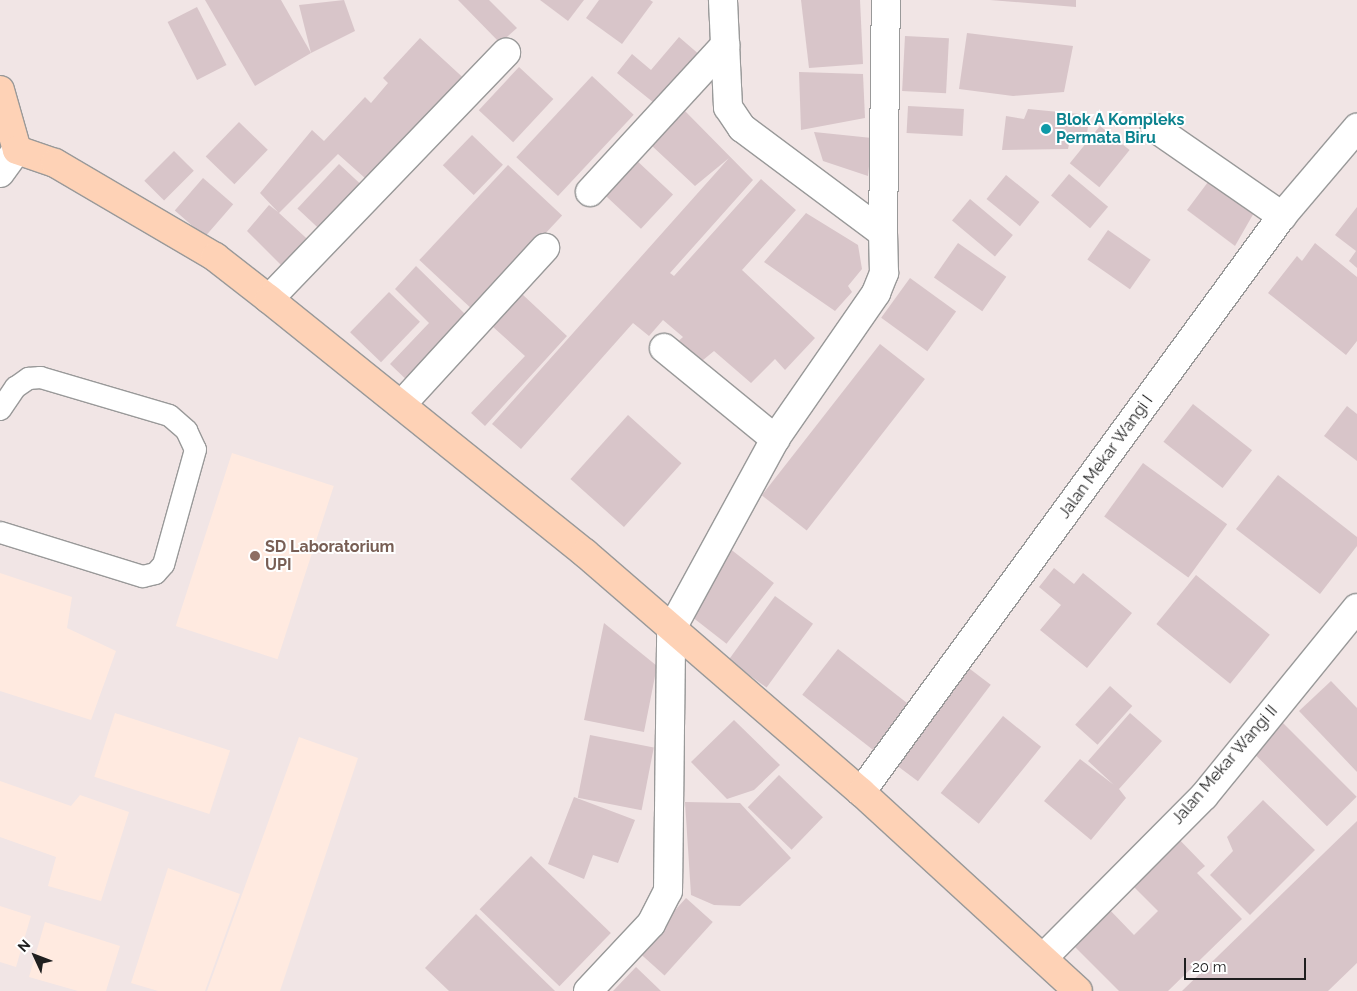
<!DOCTYPE html>
<html>
<head>
<meta charset="utf-8">
<style>
  body { margin:0 }
  #map { position:relative; width:1357px; height:991px; overflow:hidden; background:#f1e5e5; font-family:Raleway,sans-serif }
  div>[style] { position:absolute }
  .education>* { inset:0; background:#ffeae0; transform-origin:0 0 }
  .building>* { inset:0; background:#d8c5c9; transform-origin:0 0 }
  .roads { filter:drop-shadow(1px 0 #999) drop-shadow(-1px 0 #999) drop-shadow(0 1px #999) drop-shadow(0 -1px #999) }
  .lane>* { height:21px; margin:-10.5px; padding:0 10.5px; transform-origin:10.5px; border-radius:10.5px; background:#fff }
  .street>* { height:28px; margin:-14px; padding:0 14px; transform-origin:14px; border-radius:14px; background:#fff }
  .secondary>* { height:28px; margin:-14px; padding:0 14px; transform-origin:14px; border-radius:14px; background:#fed2b6 }
  .dots>* { width:14px; height:14px; translate:-50% -50%; box-sizing:border-box; border:2px solid #fff; border-radius:50% }
  span { translate:-50% -50%; white-space:nowrap; text-align:center; line-height:1.15; -webkit-text-stroke:4px #fff; paint-order:stroke }
  .culture-label { font-size:16px; color:#0d838f; font-weight:700 }
  .left { translate:0 -50%; text-align:left }
  .street-label { font-size:16px; color:#1f1f1f }
  .education-label { font-size:16px; color:#785e54; font-weight:700 }
  .north { position:absolute; left:10px; top:931px; width:50px; height:50px; -webkit-text-stroke:4px #fff; paint-order:stroke; rotate:313deg; font-size:14px; font-weight:700; line-height:20px; text-align:center; color:#1f1f1f }
  .north::after { content:''; display:block; margin:auto; width:18px; height:22px; background:#1f1f1f; clip-path:polygon(50% 0,100% 100%,50% 72%,0 100%) }
  .scale { position:absolute; left:1184px; top:958px; width:122px; height:22px; box-sizing:border-box; border:2px solid #1f1f1f; border-top:0; padding-left:6px; font-size:15px; line-height:18px; white-space:nowrap; color:#1f1f1f; -webkit-text-stroke:4px #fff; paint-order:stroke }
</style>
</head>
<body>
<div id="map">
  <div class="education">
    <i style="left:232px;top:453px;width:107px;height:182px;rotate:18deg"></i>
    <i style="clip-path:polygon(0 573px,72px 597px,67px 628px,116px 651px,91px 720px,0 691px)"></i>
    <i style="left:115px;top:713px;width:121px;height:67px;rotate:18deg"></i>
    <i style="clip-path:polygon(299px 737px,358px 758px,280px 991px,207px 991px)"></i>
    <i style="clip-path:polygon(0 781px,71px 806px,80px 795px,129px 812px,101px 901px,48px 886px,56px 857px,0 837px)"></i>
    <i style="clip-path:polygon(168px 868px,240px 894px,205px 991px,158px 991px,131px 983px)"></i>
    <i style="clip-path:polygon(0 906px,31px 916px,16px 967px,0 962px)"></i>
    <i style="clip-path:polygon(45px 922px,120px 946px,106px 991px,78px 991px,29px 977px)"></i>
  </div>
  <div class="building">
    <i style="clip-path:polygon(205px 0,281px 0,311px 53px,255px 86px)"></i>
    <i style="clip-path:polygon(344px 0,355px 31px,311px 53px,299px 5px)"></i>
    <i style="clip-path:polygon(458px 0,489px 0,517px 28px,500px 43px)"></i>
    <i style="clip-path:polygon(540px 0,584px 0,568px 21px)"></i>
    <i style="clip-path:polygon(599px 0,650px 0,653px 2px,622px 44px,586px 18px)"></i>
    <i style="clip-path:polygon(801px 0,860px 0,863px 64px,809px 68px)"></i>
    <i style="clip-path:polygon(990px 0,1076px 0,1076px 7px)"></i>
    <i style="left:197px;top:7px;width:65px;height:33px;rotate:63deg"></i>
    <i style="clip-path:polygon(967px 33px,1073px 46px,1064px 92px,1013px 96px,959px 89px)"></i>
    <i style="left:905px;top:36px;width:44px;height:55px;rotate:3deg"></i>
    <i style="clip-path:polygon(679px 37px,701px 56px,659px 107px,617px 73px,632px 54px,651px 70px)"></i>
    <i style="clip-path:polygon(420px 38px,470px 84px,375px 187px,338px 154px,279px 213px,317px 248px,290px 274px,247px 231px,269px 205px,278px 212px,260px 193px,312px 130px,324px 141px,365px 97px,371px 103px,388px 83px,383px 78px)"></i>
    <i style="left:519px;top:67px;width:47px;height:59px;rotate:43deg"></i>
    <i style="clip-path:polygon(799px 72px,863px 74px,865px 118px,801px 130px)"></i>
    <i style="left:592px;top:76px;width:57px;height:111px;rotate:43deg"></i>
    <i style="left:908px;top:106px;width:56px;height:27px;rotate:3deg"></i>
    <i style="clip-path:polygon(1028px 109px,1090px 115px,1086px 139px,1070px 140px,1068px 149px,1002px 150px,1006px 116px,1024px 119px)"></i>
    <i style="clip-path:polygon(684px 110px,753px 180px,670px 273px,674px 276px,761px 179px,796px 210px,742px 270px,815px 338px,785px 370px,775px 359px,751px 383px,714px 351px,697px 365px,673px 346px,683px 337px,663px 320px,649px 336px,633px 323px,521px 449px,492px 424px,729px 158px,695px 186px,651px 145px)"></i>
    <i style="left:239px;top:122px;width:40px;height:48px;rotate:44deg"></i>
    <i style="left:1100px;top:126px;width:38px;height:48px;rotate:39deg"></i>
    <i style="clip-path:polygon(814px 132px,872px 138px,868px 176px,823px 161px)"></i>
    <i style="left:472px;top:135px;width:43px;height:42px;rotate:44deg"></i>
    <i style="left:174px;top:151px;width:28px;height:42px;rotate:45deg"></i>
    <i style="left:635px;top:159px;width:52px;height:47px;rotate:43deg"></i>
    <i style="left:339px;top:164px;width:33px;height:61px;rotate:43deg"></i>
    <i style="left:508px;top:165px;width:74px;height:130px;rotate:43deg"></i>
    <i style="left:1069px;top:174px;width:51px;height:28px;rotate:40deg"></i>
    <i style="clip-path:polygon(1214px 174px,1255px 211px,1235px 246px,1187px 210px)"></i>
    <i style="left:1006px;top:175px;width:43px;height:31px;rotate:39deg"></i>
    <i style="left:203px;top:178px;width:40px;height:43px;rotate:41deg"></i>
    <i style="left:970px;top:199px;width:56px;height:28px;rotate:40deg"></i>
    <i style="clip-path:polygon(1357px 207px,1357px 268px,1349px 261px,1356px 251px,1335px 235px)"></i>
    <i style="clip-path:polygon(806px 213px,858px 245px,862px 269px,848px 286px,852px 292px,835px 311px,764px 262px)"></i>
    <i style="left:1108px;top:230px;width:52px;height:36px;rotate:35deg"></i>
    <i style="left:958px;top:243px;width:59px;height:42px;rotate:35deg"></i>
    <i style="clip-path:polygon(1315px 243px,1357px 277px,1357px 341px,1346px 355px,1268px 293px,1297px 256px,1302px 261px)"></i>
    <i style="clip-path:polygon(416px 266px,466px 315px,446px 335px,453px 342px,414px 387px,390px 364px,429px 323px,395px 289px)"></i>
    <i style="left:910px;top:278px;width:57px;height:49px;rotate:36deg"></i>
    <i style="left:389px;top:292px;width:43px;height:56px;rotate:44deg"></i>
    <i style="clip-path:polygon(522px 294px,567px 336px,485px 426px,471px 413px,525px 356px,492px 326px)"></i>
    <i style="left:880px;top:344px;width:57px;height:192px;rotate:38deg"></i>
    <i style="left:1193px;top:404px;width:75px;height:48px;rotate:38deg"></i>
    <i style="clip-path:polygon(1347px 406px,1357px 414px,1357px 461px,1324px 436px)"></i>
    <i style="left:628px;top:415px;width:72px;height:86px;rotate:42deg"></i>
    <i style="left:1143px;top:463px;width:104px;height:66px;rotate:36deg"></i>
    <i style="clip-path:polygon(1278px 475px,1357px 537px,1357px 546px,1320px 594px,1236px 529px)"></i>
    <i style="left:729px;top:548px;width:57px;height:77px;rotate:38deg"></i>
    <i style="clip-path:polygon(1054px 568px,1074px 584px,1083px 573px,1132px 613px,1087px 668px,1040px 630px,1061px 605px,1039px 587px)"></i>
    <i style="left:1196px;top:575px;width:95px;height:63px;rotate:39deg"></i>
    <i style="left:775px;top:596px;width:47px;height:79px;rotate:36deg"></i>
    <i style="clip-path:polygon(604px 623px,657px 666px,644px 732px,584px 720px)"></i>
    <i style="left:838px;top:649px;width:90px;height:58px;rotate:38deg"></i>
    <i style="left:966px;top:666px;width:31px;height:121px;rotate:37deg"></i>
    <i style="clip-path:polygon(1331px 681px,1357px 708px,1357px 772px,1299px 711px)"></i>
    <i style="left:1110px;top:686px;width:30px;height:52px;rotate:42deg"></i>
    <i style="clip-path:polygon(1130px 713px,1162px 741px,1119px 789px,1126px 798px,1091px 840px,1044px 801px,1080px 759px,1114px 785px,1088px 761px)"></i>
    <i style="left:1003px;top:716px;width:49px;height:99px;rotate:39deg"></i>
    <i style="clip-path:polygon(734px 720px,780px 765px,754px 790px,727px 799px,691px 762px)"></i>
    <i style="left:1281px;top:721px;width:107px;height:42px;rotate:45deg"></i>
    <i style="left:590px;top:735px;width:65px;height:64px;rotate:11deg"></i>
    <i style="left:779px;top:775px;width:61px;height:45px;rotate:44deg"></i>
    <i style="clip-path:polygon(574px 797px,635px 820px,618px 863px,593px 855px,584px 879px,548px 864px)"></i>
    <i style="clip-path:polygon(1263px 800px,1315px 850px,1250px 915px,1210px 875px,1233px 851px,1227px 837px)"></i>
    <i style="clip-path:polygon(685px 802px,740px 803px,791px 858px,740px 906px,714px 905px,691px 895px)"></i>
    <i style="clip-path:polygon(1357px 821px,1357px 963px,1328px 991px,1182px 991px)"></i>
    <i style="clip-path:polygon(1172px 832px,1205px 866px,1197px 873px,1242px 919px,1168px 991px,1119px 991px,1071px 943px,1107px 907px,1134px 935px,1158px 911px,1126px 879px)"></i>
    <i style="left:531px;top:856px;width:111px;height:74px;rotate:44deg"></i>
    <i style="left:686px;top:898px;width:36px;height:72px;rotate:42deg"></i>
    <i style="clip-path:polygon(476px 914px,555px 991px,449px 991px,425px 968px)"></i>
    <i style="clip-path:polygon(636px 967px,661px 991px,613px 991px)"></i>
  </div>
  <div class="roads">
    <div class="lane">
      <i style="left:0;top:409px;width:27px;rotate:-56deg"></i>
      <i style="left:15px;top:387px;width:16px;rotate:-35deg"></i>
      <i style="left:28px;top:378px;width:12px;rotate:-5deg"></i>
      <i style="left:40px;top:377px;width:134px;rotate:16.4deg"></i>
      <i style="left:169px;top:415px;width:23px;rotate:41deg"></i>
      <i style="left:186px;top:430px;width:21px;rotate:65deg"></i>
      <i style="left:195px;top:449px;width:119px;rotate:105.5deg"></i>
      <i style="left:163px;top:564px;width:12px;rotate:132deg"></i>
      <i style="left:155px;top:573px;width:13px;rotate:167deg"></i>
      <i style="left:142px;top:576px;width:149px;rotate:-162.8deg"></i>
    </div>
    <div class="street">
      <i style="left:1155px;top:128px;width:155px;rotate:34.7deg"></i>
      <i style="left:0;top:173px;width:29px;rotate:-54deg"></i>
      <i style="left:590px;top:192px;width:200px;rotate:-47.4deg"></i>
      <i style="left:883px;top:233px;width:233px;rotate:-89.3deg"></i>
      <i style="left:269px;top:299px;width:342px;rotate:-46.1deg"></i>
      <i style="left:664px;top:348px;width:144px;rotate:39.3deg"></i>
      <i style="left:402px;top:404px;width:212px;rotate:-47.5deg"></i>
      <i style="left:861px;top:792px;width:713px;rotate:-53.84deg"></i>
      <i style="left:1282px;top:216px;width:116px;rotate:-49.6deg"></i>
      <i style="left:1043px;top:958px;width:228px;rotate:-45.2deg"></i>
      <i style="left:1204px;top:796px;width:242px;rotate:-50.9deg"></i>
      <i style="left:588px;top:991px;width:92px;rotate:-46.8deg"></i>
      <i style="left:651px;top:924px;width:37px;rotate:-63deg"></i>
      <i style="left:668px;top:891px;width:261px;rotate:-89.3deg"></i>
      <i style="left:671px;top:630px;width:217px;rotate:-61.4deg"></i>
      <i style="left:775px;top:439px;width:178px;rotate:-55.3deg"></i>
      <i style="left:876px;top:293px;width:22px;rotate:-68deg"></i>
      <i style="left:884px;top:273px;width:40px;rotate:-91.4deg"></i>
      <i style="left:883px;top:233px;width:176px;rotate:-143.3deg"></i>
      <i style="left:742px;top:128px;width:25px;rotate:-124deg"></i>
      <i style="left:728px;top:107px;width:107px;rotate:-92.7deg"></i>
    </div>
    <div class="secondary">
      <i style="left:0;top:90px;width:62px;rotate:74.2deg"></i>
      <i style="left:17px;top:150px;width:40px;rotate:18.9deg"></i>
      <i style="left:55px;top:163px;width:186px;rotate:30.4deg"></i>
      <i style="left:215px;top:257px;width:68px;rotate:37.9deg"></i>
      <i style="left:269px;top:299px;width:405px;rotate:38.8deg"></i>
      <i style="left:585px;top:553px;width:365px;rotate:40.9deg"></i>
      <i style="left:861px;top:792px;width:294px;rotate:42.5deg"></i>
    </div>
  </div>
  <div class="dots">
    <i style="left:1046px;top:129px;background:#0f9aa8"></i>
    <i style="left:255px;top:556px;background:#8d6e63"></i>
  </div>
  <div class="culture-label">
    <span class="left" style="left:1056px;top:129px">Blok A Kompleks<br>Permata Biru</span>
  </div>
  <div class="street-label">
    <span style="left:1106px;top:457px;rotate:-54deg">Jalan Mekar Wangi I</span>
    <span style="left:1225px;top:765px;rotate:-49deg">Jalan Mekar Wangi II</span>
  </div>
  <div class="education-label">
    <span class="left" style="left:265px;top:556px">SD Laboratorium<br>UPI</span>
  </div>
  <div class="north">N</div>
  <div class="scale">20 m</div>
</div>
</body>
</html>
